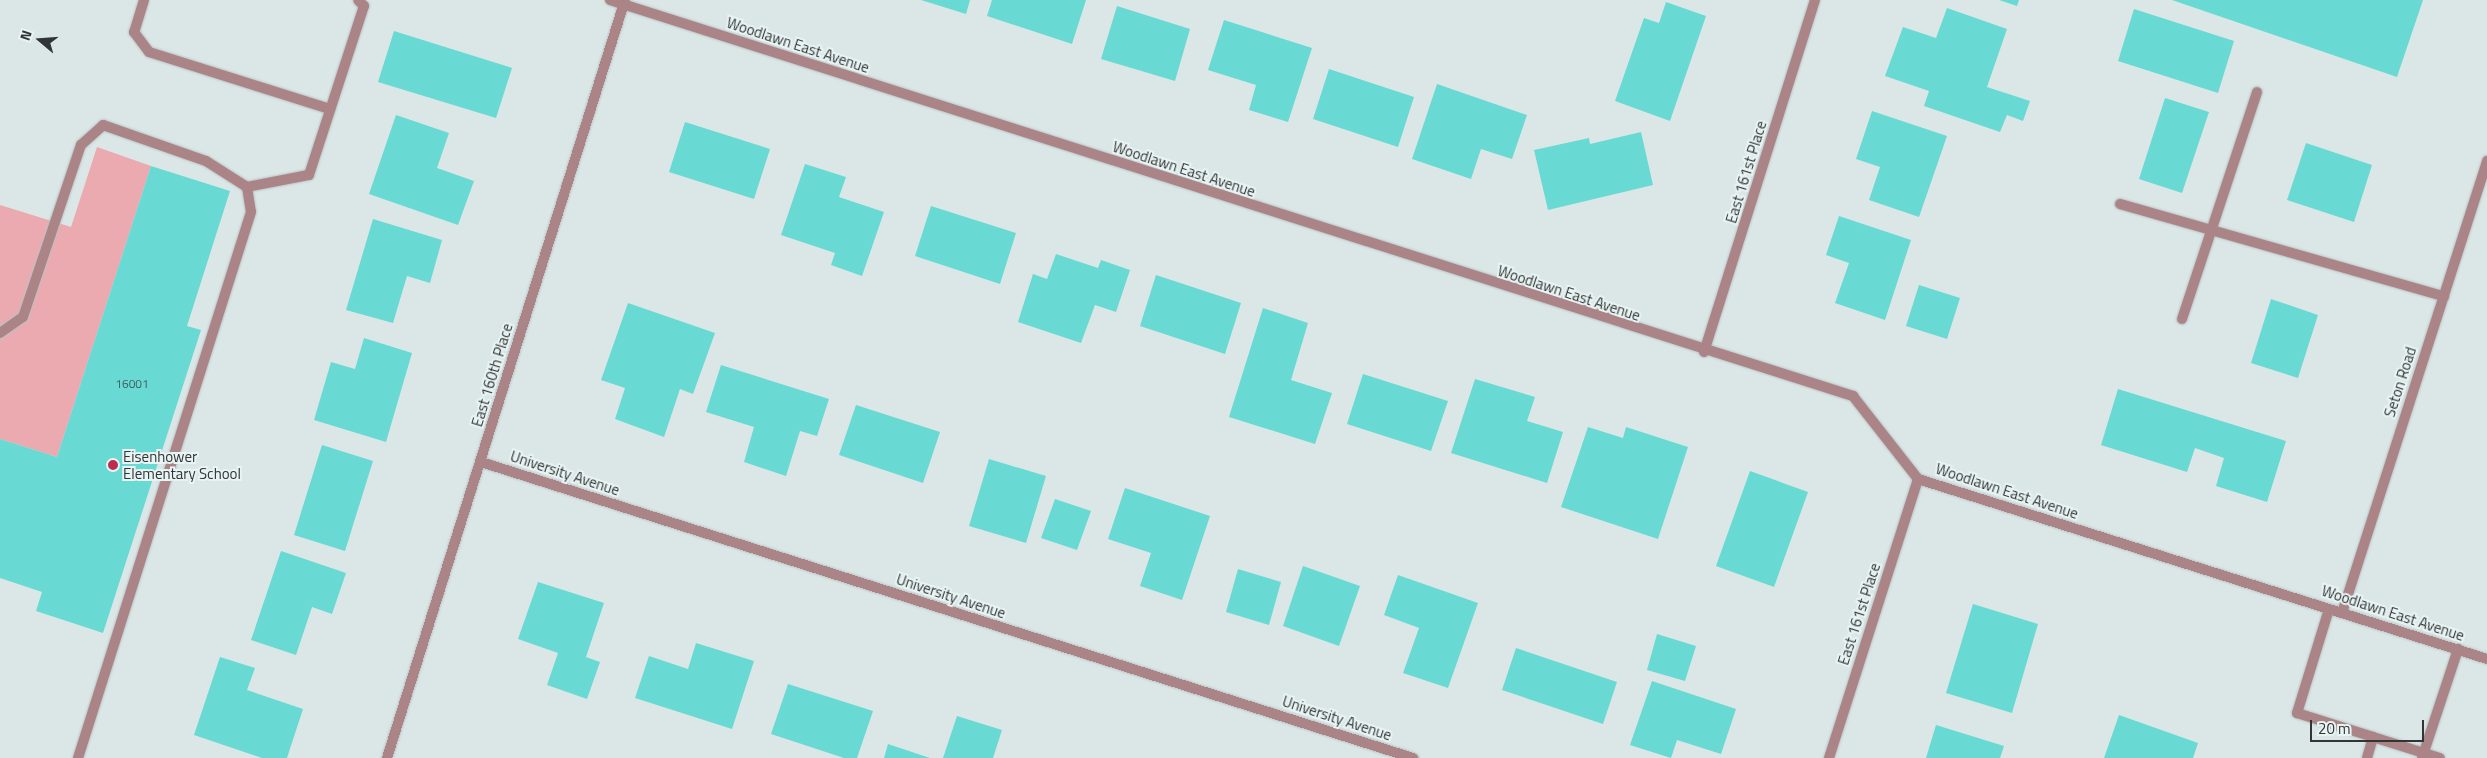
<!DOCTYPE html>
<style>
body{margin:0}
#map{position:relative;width:2487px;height:758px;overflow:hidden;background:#dbe7e6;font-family:"Titillium Web",sans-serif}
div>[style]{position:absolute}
.green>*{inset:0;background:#ebaab0}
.building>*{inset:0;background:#69d9d4}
.roads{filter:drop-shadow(0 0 1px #b9c3c3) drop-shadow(0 0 1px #b9c3c3)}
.lane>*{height:10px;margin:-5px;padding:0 5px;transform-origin:5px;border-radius:5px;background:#aa8487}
.street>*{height:10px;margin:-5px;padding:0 5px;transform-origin:5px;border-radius:5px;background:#aa8487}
.dots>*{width:14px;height:14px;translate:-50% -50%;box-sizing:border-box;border:2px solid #e8f4f3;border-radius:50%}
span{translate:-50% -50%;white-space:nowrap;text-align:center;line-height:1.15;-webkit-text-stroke:4px #e8f4f3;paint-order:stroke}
.number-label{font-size:12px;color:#3f5e5d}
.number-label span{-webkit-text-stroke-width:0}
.street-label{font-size:15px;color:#313535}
.poi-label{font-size:15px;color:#313535}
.left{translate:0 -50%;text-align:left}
.north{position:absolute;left:15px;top:15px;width:50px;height:50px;-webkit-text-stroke:4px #e8f4f3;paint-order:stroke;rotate:288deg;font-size:14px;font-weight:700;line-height:20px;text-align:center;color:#313535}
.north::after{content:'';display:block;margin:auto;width:18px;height:22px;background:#313535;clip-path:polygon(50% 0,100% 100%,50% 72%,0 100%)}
.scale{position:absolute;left:2310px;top:720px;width:114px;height:22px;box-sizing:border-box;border:2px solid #313535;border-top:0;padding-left:6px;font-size:15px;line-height:18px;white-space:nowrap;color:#313535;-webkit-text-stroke:4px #e8f4f3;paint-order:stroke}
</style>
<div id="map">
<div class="green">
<i style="clip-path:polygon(97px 147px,151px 166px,57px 457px,0 439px,0 205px,71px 227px)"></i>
</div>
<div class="building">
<i style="clip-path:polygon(921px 0,970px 0,966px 14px)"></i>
<i style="clip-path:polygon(992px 0,1086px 0,1072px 44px,987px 16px)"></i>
<i style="clip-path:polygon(1999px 0,2019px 0,2017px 6px)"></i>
<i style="clip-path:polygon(2172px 0,2423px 0,2397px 77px)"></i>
<i style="clip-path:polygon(1666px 2px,1706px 16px,1670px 121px,1615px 101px,1644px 18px,1659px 23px)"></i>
<i style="clip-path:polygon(1117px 6px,1190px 29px,1175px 81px,1101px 59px)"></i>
<i style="clip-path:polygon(1947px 8px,2007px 29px,1987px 87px,2030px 101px,2023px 121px,2007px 115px,2000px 132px,1924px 106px,1929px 91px,1885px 76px,1903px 27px,1936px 38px)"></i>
<i style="clip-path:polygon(2134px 9px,2234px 41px,2218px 93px,2118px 61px)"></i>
<i style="clip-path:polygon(1224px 20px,1312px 48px,1288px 122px,1249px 110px,1256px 85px,1208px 70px)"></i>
<i style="clip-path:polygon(394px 31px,512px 68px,496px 118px,378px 82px)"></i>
<i style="clip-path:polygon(1329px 69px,1414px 97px,1398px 147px,1313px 119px)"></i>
<i style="clip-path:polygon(1437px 84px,1527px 115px,1512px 159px,1481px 149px,1471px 179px,1412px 159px)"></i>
<i style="clip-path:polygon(2165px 98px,2209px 112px,2182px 193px,2139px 179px)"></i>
<i style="clip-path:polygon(1872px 111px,1947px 136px,1919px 217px,1869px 200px,1880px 167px,1856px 159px)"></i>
<i style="clip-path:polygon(396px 115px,449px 133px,437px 168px,474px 181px,458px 225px,369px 194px)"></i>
<i style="clip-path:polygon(685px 122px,770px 149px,754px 199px,669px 172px)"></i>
<i style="clip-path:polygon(1641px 132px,1653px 185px,1548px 210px,1534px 150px,1589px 138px,1590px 144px)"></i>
<i style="clip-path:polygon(2306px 143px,2372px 165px,2354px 222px,2287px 200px)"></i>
<i style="clip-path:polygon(805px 164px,846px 177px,839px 197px,884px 212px,862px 276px,831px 265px,835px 253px,781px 235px)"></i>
<i style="clip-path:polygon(151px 166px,230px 191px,187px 326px,201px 330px,103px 633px,36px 611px,42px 592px,0 578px,0 439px,57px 457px)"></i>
<i style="clip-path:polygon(931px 206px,1016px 233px,1000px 284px,915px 256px)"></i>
<i style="clip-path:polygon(1839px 216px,1911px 240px,1885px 320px,1835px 303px,1849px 263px,1826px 255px)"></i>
<i style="clip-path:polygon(373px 219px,442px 240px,430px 283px,407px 276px,393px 323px,346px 310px)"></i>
<i style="clip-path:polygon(1056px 254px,1098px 268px,1101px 260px,1130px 270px,1116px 312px,1095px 305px,1081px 343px,1018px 322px,1033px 274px,1047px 279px)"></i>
<i style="clip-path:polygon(1156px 275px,1241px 303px,1225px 354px,1140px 326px)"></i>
<i style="clip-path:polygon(1919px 285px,1960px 298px,1947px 339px,1906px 326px)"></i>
<i style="clip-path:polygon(2271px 299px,2318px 315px,2298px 378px,2251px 363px)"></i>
<i style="clip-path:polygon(628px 303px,715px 333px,693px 394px,680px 389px,664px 437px,615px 419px,625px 388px,601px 380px)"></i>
<i style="clip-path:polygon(1263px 308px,1308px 323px,1291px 380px,1332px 393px,1315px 444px,1229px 417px)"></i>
<i style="clip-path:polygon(364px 338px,412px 353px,386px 442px,314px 420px,331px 362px,355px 369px)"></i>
<i style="clip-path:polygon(721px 365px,829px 399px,817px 436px,800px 431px,786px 476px,744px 462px,754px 427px,706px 412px)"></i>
<i style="clip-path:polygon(1363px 374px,1448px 401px,1431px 451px,1347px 424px)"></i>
<i style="clip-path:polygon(1475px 379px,1535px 397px,1527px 421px,1563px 432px,1547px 483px,1451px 453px)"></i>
<i style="clip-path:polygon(2118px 389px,2286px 441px,2267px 502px,2216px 486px,2224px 458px,2195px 448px,2187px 472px,2101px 445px)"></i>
<i style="clip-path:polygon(856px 405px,940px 432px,923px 483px,839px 455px)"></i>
<i style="clip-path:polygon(1588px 427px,1623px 438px,1626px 427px,1688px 447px,1658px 539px,1561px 507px)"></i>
<i style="clip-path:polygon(322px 445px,373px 461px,345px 551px,294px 535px)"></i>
<i style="clip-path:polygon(989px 459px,1046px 476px,1026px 543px,969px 526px)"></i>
<i style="clip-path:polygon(1750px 471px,1808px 492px,1774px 587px,1716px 566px)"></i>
<i style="clip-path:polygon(1125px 488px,1210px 516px,1182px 600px,1140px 586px,1151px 553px,1108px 539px)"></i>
<i style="clip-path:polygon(1055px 499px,1091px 511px,1077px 550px,1041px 538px)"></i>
<i style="clip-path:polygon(281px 551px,346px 573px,332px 614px,312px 607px,296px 655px,251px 640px)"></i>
<i style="clip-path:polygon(1303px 566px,1360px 586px,1339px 646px,1283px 626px)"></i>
<i style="clip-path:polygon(1238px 569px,1281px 582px,1269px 625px,1226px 612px)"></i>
<i style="clip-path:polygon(1398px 575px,1478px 603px,1448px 688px,1403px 673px,1419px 628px,1384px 615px)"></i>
<i style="clip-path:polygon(538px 582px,604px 603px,586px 657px,600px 662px,587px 699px,547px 685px,558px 653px,518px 639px)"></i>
<i style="clip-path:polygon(1973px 604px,2038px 624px,2012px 713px,1946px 693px)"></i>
<i style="clip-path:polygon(1657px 634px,1696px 646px,1685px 681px,1647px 670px)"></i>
<i style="clip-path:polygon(696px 643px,754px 661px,732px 729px,635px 698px,649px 656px,688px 669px)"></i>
<i style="clip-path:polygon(1516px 648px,1617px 682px,1603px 724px,1502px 690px)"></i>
<i style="clip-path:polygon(220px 657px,255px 668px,247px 690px,303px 709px,287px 758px,262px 758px,194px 735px)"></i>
<i style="clip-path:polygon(1652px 681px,1736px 709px,1721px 754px,1677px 740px,1671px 758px,1630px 745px)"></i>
<i style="clip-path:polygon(788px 684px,873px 711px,857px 758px,844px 758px,771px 734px)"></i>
<i style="clip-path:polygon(2119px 715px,2198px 743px,2193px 758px,2104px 758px)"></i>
<i style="clip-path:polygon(957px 716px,1002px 730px,993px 758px,943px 758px)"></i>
<i style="clip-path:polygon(1936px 725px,2004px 746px,2000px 758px,1926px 758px)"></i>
<i style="clip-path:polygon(888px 744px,930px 758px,884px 758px)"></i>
</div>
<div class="roads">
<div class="lane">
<i style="left:144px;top:0;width:34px;rotate:107deg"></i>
<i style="left:134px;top:32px;width:25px;rotate:53deg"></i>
<i style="left:149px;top:52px;width:190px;rotate:17.5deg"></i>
<i style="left:247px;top:187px;width:63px;rotate:-11deg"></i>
<i style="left:309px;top:175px;width:178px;rotate:-72deg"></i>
<i style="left:364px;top:6px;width:8px;rotate:-135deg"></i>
<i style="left:2120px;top:204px;width:337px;rotate:15.9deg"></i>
<i style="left:2182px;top:319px;width:239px;rotate:-71.7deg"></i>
<i style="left:0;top:333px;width:28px;rotate:-35deg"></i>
<i style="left:23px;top:317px;width:182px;rotate:-71.4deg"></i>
<i style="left:81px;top:145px;width:30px;rotate:-42deg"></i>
<i style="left:103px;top:125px;width:109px;rotate:19.3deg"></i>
<i style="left:206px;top:161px;width:49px;rotate:32.4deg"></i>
<i style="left:247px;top:187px;width:25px;rotate:81deg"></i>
<i style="left:251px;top:212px;width:573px;rotate:107.58deg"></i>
<i style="left:2329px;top:609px;width:109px;rotate:107.1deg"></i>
<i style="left:2297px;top:713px;width:80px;rotate:17.5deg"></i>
<i style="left:2367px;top:758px;width:22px;rotate:-74deg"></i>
<i style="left:2373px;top:737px;width:70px;rotate:17.4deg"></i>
<i style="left:2422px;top:758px;width:115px;rotate:-71.7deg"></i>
</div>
<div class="street">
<i style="left:610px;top:0;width:1305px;rotate:17.67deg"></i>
<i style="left:1853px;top:396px;width:105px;rotate:51.9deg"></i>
<i style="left:1918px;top:479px;width:597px;rotate:17.55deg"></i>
<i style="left:1704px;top:352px;width:369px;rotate:-72.5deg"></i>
<i style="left:481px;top:462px;width:978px;rotate:17.62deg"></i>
<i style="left:2342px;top:613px;width:475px;rotate:-72.2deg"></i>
<i style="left:387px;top:758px;width:794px;rotate:-72.57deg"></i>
<i style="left:1829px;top:758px;width:293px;rotate:-72.3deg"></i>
</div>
</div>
<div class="dots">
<i style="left:113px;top:465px;background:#bd2d4f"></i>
</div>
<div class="number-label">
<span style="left:132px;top:384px">16001</span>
</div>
<div class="street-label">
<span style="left:798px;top:45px;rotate:18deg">Woodlawn East Avenue</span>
<span style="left:1184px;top:169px;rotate:18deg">Woodlawn East Avenue</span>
<span style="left:1746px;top:172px;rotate:-73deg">East 161st Place</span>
<span style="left:1569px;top:293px;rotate:18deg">Woodlawn East Avenue</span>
<span style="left:492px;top:375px;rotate:-73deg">East 160th Place</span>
<span style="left:2400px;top:382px;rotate:-72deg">Seton Road</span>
<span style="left:565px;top:473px;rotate:18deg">University Avenue</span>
<span style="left:2007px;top:491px;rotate:18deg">Woodlawn East Avenue</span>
<span style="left:951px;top:596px;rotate:18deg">University Avenue</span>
<span style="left:2393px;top:613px;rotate:18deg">Woodlawn East Avenue</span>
<span style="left:1859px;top:614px;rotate:-72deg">East 161st Place</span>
<span style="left:1337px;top:718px;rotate:18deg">University Avenue</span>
</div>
<div class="poi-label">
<span class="left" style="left:123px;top:465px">Eisenhower<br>Elementary School</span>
</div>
<div class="north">N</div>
<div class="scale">20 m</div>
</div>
